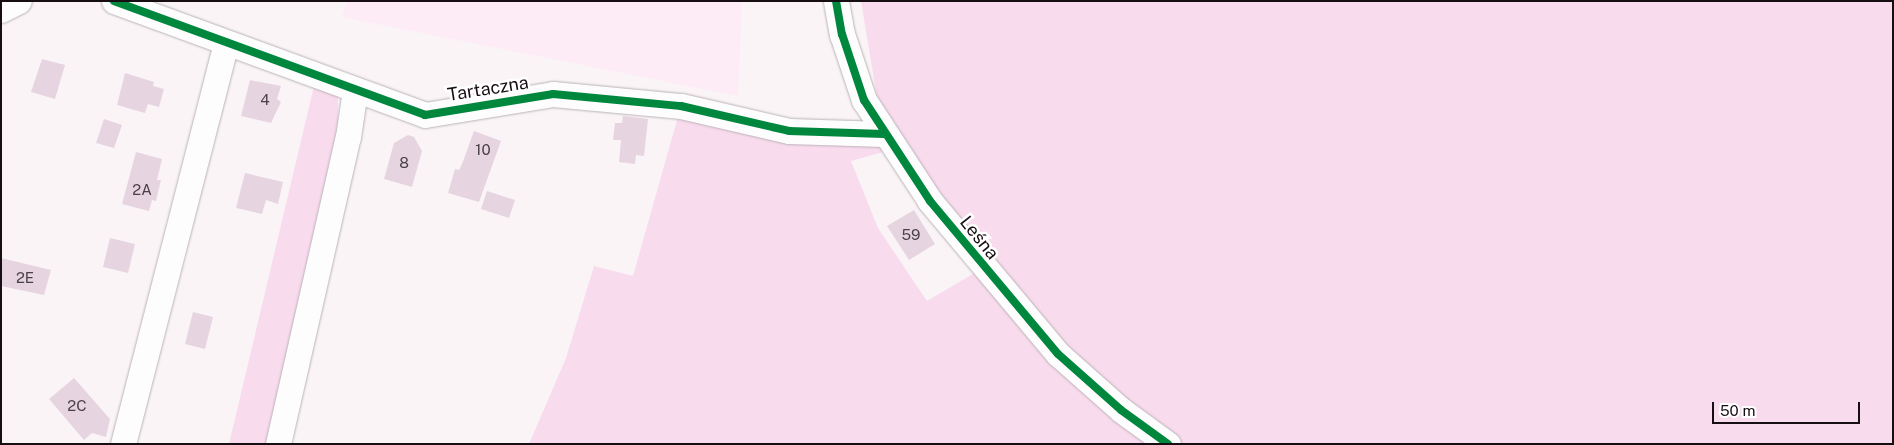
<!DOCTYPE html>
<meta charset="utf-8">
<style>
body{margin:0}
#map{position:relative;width:1894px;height:445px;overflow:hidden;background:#faf4f7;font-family:"Public Sans",sans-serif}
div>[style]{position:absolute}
.built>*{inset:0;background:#fdecf6}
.green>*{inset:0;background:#f9dbee}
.building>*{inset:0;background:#e6d5e0}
.roads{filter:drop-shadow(0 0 1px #bab3b7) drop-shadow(0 0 1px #bab3b7)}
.minor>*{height:25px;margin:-12.5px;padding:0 12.5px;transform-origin:12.5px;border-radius:12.5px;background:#fefdfe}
.cycleway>*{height:8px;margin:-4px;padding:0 4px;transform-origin:4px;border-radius:4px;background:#00873e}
span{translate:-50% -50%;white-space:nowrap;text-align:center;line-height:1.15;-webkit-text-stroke:5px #fff;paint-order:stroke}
.number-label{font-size:15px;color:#4b4047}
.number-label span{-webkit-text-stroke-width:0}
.street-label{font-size:18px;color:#170e14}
.frame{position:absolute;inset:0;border:2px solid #170e14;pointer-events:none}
.scale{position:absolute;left:1712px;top:402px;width:148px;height:22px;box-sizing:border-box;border:2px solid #170e14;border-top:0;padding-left:6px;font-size:15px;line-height:18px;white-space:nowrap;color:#170e14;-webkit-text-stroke:4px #fff;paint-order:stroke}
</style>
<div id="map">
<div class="built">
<i style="clip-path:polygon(347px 1px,742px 1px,738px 96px,342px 17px)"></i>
</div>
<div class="green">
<i style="clip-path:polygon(evenodd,861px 1px,1893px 1px,1893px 444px,529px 444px,566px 358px,594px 266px,633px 276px,681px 106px,883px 134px,861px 1px,894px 149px,983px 268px,927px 301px,878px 228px,851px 161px,894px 149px)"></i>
<i style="clip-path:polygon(314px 86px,338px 94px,338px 123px,270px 444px,229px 444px)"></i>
</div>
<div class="building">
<i style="clip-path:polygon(42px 59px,65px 65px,55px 99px,31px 92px)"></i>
<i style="clip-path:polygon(125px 73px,154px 82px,153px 86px,164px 89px,159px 107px,148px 104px,145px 113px,117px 105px)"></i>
<i style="clip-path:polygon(250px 80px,281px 86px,277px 99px,281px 102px,271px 123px,241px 116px)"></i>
<i style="clip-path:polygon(623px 116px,648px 119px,644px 156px,636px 155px,635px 164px,619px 162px,621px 140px,613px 140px,615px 123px,622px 123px)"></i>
<i style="clip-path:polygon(104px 119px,122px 125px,114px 148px,96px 143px)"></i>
<i style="clip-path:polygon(474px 131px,501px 141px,479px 202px,448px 193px,455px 169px,459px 170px,462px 164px)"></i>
<i style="clip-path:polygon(408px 135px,414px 137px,422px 151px,412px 187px,384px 179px,394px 143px)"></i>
<i style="clip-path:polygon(136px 152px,162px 159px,157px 180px,161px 180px,156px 201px,152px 200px,149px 211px,122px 204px)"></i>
<i style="clip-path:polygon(245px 173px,283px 182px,278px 204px,266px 200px,262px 214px,236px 208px)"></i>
<i style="clip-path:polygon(487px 191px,515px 200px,509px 218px,481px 209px)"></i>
<i style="clip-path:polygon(914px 210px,935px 244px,909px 260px,887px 226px)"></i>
<i style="clip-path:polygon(110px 238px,135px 244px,128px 273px,103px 267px)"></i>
<i style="clip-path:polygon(1px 258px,51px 270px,44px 295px,1px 286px)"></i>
<i style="clip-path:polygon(193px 312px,213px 317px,205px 349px,185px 344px)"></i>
<i style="clip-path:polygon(74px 378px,110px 419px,106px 437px,92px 433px,84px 440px,49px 399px)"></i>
</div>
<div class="roads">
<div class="minor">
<i style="left:114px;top:1px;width:331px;rotate:20.1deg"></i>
<i style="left:425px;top:115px;width:130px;rotate:-9.3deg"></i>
<i style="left:553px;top:94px;width:129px;rotate:5.4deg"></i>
<i style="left:681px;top:106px;width:111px;rotate:13deg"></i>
<i style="left:789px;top:131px;width:95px;rotate:1.8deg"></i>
<i style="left:836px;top:1px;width:34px;rotate:80deg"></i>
<i style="left:842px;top:34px;width:70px;rotate:71.6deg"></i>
<i style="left:864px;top:100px;width:121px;rotate:56.8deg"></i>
<i style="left:930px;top:201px;width:199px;rotate:50.1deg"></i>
<i style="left:1058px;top:354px;width:84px;rotate:41.6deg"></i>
<i style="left:1121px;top:410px;width:58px;rotate:35.9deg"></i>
<i style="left:1px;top:10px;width:20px;rotate:-27deg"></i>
<i style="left:123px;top:444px;width:414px;rotate:-75.6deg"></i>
<i style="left:278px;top:444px;width:315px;rotate:-77.2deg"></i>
<i style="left:348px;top:137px;width:48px;rotate:-81.5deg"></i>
</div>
</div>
<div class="cycleway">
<i style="left:114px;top:1px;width:331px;rotate:20.1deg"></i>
<i style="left:425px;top:115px;width:130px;rotate:-9.3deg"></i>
<i style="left:553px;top:94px;width:129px;rotate:5.4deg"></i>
<i style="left:681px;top:106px;width:111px;rotate:13deg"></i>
<i style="left:789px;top:131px;width:95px;rotate:1.8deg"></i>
<i style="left:836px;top:1px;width:34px;rotate:80deg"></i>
<i style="left:842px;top:34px;width:70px;rotate:71.6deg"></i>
<i style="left:864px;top:100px;width:121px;rotate:56.8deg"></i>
<i style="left:930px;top:201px;width:199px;rotate:50.1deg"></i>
<i style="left:1058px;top:354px;width:84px;rotate:41.6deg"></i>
<i style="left:1121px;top:410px;width:58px;rotate:35.9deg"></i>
</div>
<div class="number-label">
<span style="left:265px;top:100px">4</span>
<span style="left:483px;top:150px">10</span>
<span style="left:404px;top:163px">8</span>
<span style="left:142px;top:190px">2A</span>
<span style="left:911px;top:235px">59</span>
<span style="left:25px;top:278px">2E</span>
<span style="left:77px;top:406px">2C</span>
</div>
<div class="street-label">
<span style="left:488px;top:89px;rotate:-9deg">Tartaczna</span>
<span style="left:979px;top:238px;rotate:51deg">Leśna</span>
</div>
<div class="frame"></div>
<div class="scale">50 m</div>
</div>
